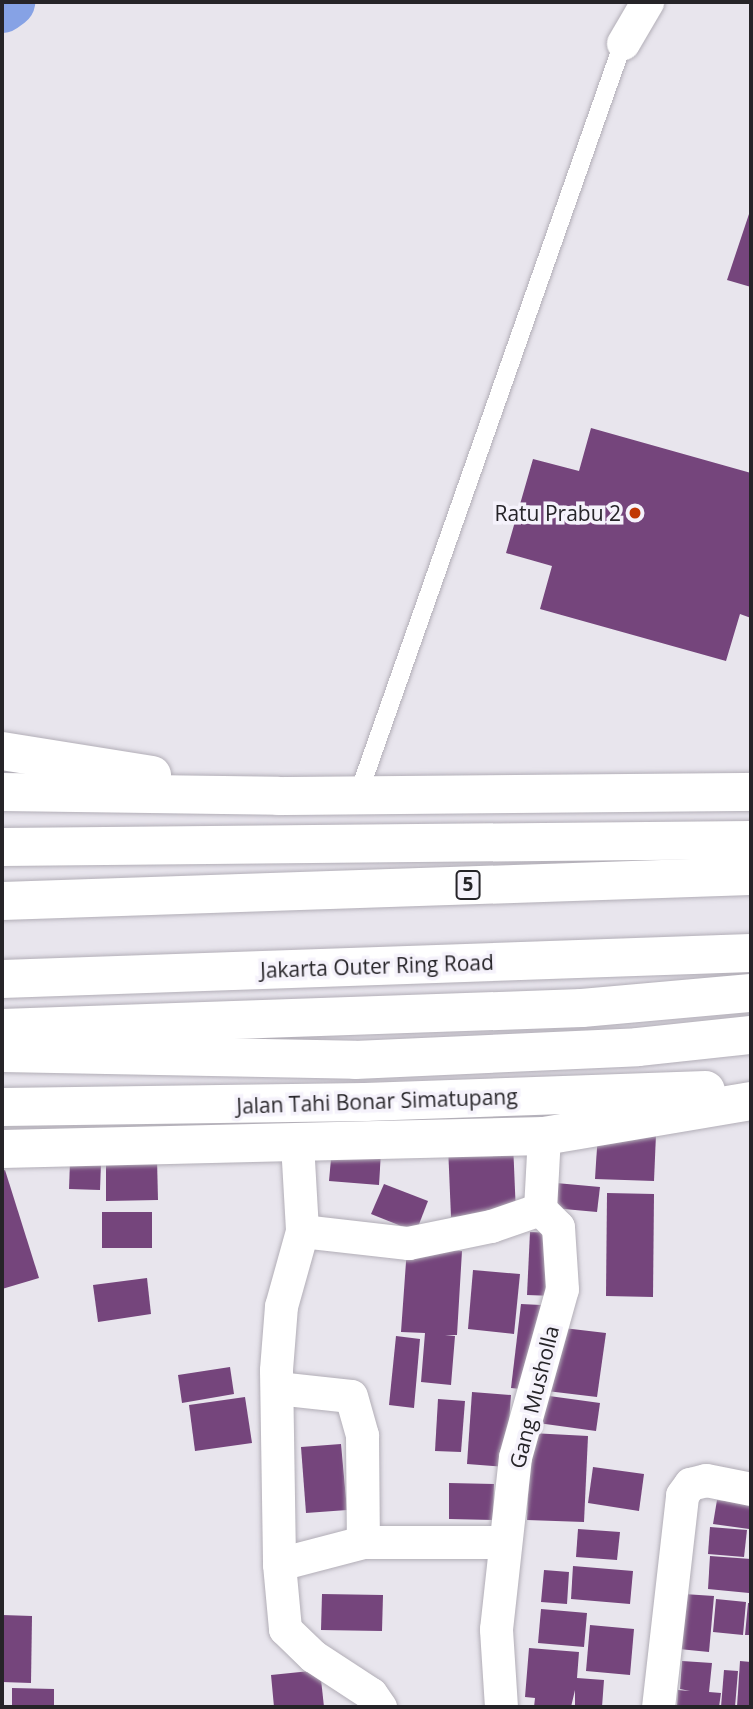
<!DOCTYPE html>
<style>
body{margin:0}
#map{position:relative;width:753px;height:1709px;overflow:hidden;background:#e8e5ed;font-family:"Open Sans",sans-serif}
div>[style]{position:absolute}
.river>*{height:52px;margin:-26px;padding:0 26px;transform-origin:26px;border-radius:26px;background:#86a2e5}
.building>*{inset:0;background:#75457c}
.roads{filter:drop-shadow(0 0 2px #b2aeb7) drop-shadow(0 0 2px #b2aeb7)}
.lane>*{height:18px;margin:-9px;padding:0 9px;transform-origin:9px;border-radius:9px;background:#fff}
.street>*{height:33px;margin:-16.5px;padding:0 16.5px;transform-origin:16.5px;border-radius:16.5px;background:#fff}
.highway>*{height:38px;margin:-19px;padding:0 19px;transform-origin:19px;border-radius:19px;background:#fff}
.dots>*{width:19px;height:19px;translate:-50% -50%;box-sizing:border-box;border:4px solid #f5f2fb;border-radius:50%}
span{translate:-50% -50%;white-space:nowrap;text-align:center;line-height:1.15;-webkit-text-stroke:7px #f5f2fb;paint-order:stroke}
.shield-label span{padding:2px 5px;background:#f5f2fb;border:2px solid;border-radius:5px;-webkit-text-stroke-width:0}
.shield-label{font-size:19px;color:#262428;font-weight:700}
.poi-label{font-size:21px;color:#262428}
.right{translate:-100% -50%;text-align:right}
.street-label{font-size:21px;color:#262428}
.frame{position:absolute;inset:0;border:4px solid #262428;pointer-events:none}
</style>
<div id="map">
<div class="river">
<i style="left:2px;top:7px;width:9px;rotate:-36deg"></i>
</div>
<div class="building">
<i style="clip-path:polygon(751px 208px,751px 287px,727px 280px)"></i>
<i style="clip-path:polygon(591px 428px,751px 473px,751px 618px,740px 614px,726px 661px,540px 609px,552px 566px,506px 553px,533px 459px,579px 471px)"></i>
<i style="clip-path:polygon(598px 1132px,656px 1134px,654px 1181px,595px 1179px)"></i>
<i style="clip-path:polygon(513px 1143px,516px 1214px,451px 1217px,448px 1146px)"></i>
<i style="clip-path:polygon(332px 1148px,381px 1152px,379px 1185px,329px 1181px)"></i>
<i style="clip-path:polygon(106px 1159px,157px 1159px,158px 1200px,106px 1201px)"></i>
<i style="clip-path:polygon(70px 1162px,101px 1163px,100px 1190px,69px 1189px)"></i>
<i style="clip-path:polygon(5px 1170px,39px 1278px,2px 1289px,2px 1171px)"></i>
<i style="clip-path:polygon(556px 1183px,600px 1187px,597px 1212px,553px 1208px)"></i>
<i style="clip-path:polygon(384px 1184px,428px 1201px,416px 1232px,371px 1214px)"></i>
<i style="clip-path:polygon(607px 1193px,654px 1194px,653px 1297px,606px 1296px)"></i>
<i style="clip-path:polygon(102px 1212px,152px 1212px,152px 1248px,102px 1248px)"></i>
<i style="clip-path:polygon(530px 1232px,556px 1233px,554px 1296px,527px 1295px)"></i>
<i style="clip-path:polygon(407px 1248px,462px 1251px,457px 1335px,445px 1335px,455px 1336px,451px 1385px,421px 1382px,425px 1333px,401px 1332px)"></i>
<i style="clip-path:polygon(473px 1270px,520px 1274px,514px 1334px,468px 1329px)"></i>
<i style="clip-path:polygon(147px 1278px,151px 1314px,98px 1322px,93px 1285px)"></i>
<i style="clip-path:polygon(521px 1304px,541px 1305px,530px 1390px,511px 1388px)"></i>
<i style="clip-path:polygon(555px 1327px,606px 1333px,597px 1397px,547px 1391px)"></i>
<i style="clip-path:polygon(396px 1336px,420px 1339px,414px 1408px,389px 1405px)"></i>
<i style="clip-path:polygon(230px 1367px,234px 1394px,182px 1403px,178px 1375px)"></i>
<i style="clip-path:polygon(472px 1392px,511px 1395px,506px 1467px,467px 1464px)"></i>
<i style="clip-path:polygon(542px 1395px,600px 1403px,596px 1431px,538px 1423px)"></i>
<i style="clip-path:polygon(245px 1397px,252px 1443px,195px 1451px,189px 1405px)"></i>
<i style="clip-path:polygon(438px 1399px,465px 1401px,461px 1452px,435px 1451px)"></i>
<i style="clip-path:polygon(531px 1433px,588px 1436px,584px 1522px,527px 1520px)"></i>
<i style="clip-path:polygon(341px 1444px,347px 1510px,306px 1513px,301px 1447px)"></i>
<i style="clip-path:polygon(593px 1467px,644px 1474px,639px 1511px,588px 1503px)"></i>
<i style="clip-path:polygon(449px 1483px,494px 1484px,493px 1520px,449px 1519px)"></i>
<i style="clip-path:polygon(717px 1500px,751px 1504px,749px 1529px,713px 1524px)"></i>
<i style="clip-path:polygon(710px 1527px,747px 1530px,744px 1557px,708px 1554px)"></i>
<i style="clip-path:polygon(578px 1529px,620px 1532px,617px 1560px,576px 1557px)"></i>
<i style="clip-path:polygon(710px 1556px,751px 1559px,749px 1593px,708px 1589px)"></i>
<i style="clip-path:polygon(573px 1566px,633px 1571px,630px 1604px,571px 1599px)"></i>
<i style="clip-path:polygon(544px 1570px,569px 1572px,567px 1604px,541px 1602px)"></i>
<i style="clip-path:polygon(322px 1594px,383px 1595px,382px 1631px,321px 1630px)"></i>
<i style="clip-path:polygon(684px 1594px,714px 1596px,709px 1652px,679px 1649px)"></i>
<i style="clip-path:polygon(716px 1599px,746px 1602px,743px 1635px,713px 1632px)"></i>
<i style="clip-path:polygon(748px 1603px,751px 1603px,751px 1635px,745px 1635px)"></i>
<i style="clip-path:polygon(541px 1609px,587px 1613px,584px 1647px,538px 1643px)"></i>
<i style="clip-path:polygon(2px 1615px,32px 1616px,31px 1683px,2px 1682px)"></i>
<i style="clip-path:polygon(590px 1625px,634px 1629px,630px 1675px,586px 1671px)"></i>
<i style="clip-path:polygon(529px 1648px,579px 1652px,577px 1678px,604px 1680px,602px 1707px,575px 1707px,575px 1690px,571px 1707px,534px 1707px,535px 1698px,525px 1697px)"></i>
<i style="clip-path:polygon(682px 1661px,712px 1663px,709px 1692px,721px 1693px,719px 1707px,677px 1707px,678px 1690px,690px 1691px,680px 1689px)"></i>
<i style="clip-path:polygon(740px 1661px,751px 1662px,751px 1707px,737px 1707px)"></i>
<i style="clip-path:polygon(320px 1670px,324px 1707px,274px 1707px,271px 1675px)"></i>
<i style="clip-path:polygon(724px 1670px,738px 1671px,735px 1707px,721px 1707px)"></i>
<i style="clip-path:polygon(12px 1688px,54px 1689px,54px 1707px,12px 1707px)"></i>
</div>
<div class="roads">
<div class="lane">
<i style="left:358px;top:795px;width:797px;rotate:-70.59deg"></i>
</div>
<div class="street">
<i style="left:623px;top:43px;width:48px;rotate:-59.7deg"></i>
<i style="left:297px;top:1143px;width:88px;rotate:86.7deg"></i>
<i style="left:302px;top:1231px;width:78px;rotate:105.6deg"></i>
<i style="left:281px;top:1306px;width:64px;rotate:94.5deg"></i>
<i style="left:276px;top:1370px;width:194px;rotate:89.1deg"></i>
<i style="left:279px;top:1564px;width:65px;rotate:84.7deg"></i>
<i style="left:285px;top:1629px;width:39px;rotate:44deg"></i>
<i style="left:313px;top:1656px;width:69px;rotate:33.2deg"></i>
<i style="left:371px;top:1694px;width:16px;rotate:55deg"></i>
<i style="left:302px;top:1231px;width:107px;rotate:6.5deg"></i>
<i style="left:408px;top:1243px;width:85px;rotate:-11.6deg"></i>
<i style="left:491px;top:1226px;width:52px;rotate:-19.1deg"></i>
<i style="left:277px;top:1388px;width:74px;rotate:6.2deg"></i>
<i style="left:351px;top:1396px;width:41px;rotate:74.2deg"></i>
<i style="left:362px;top:1435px;width:107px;rotate:89.5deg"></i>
<i style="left:279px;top:1564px;width:87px;rotate:-14.7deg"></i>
<i style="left:363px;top:1542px;width:142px"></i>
<i style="left:501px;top:1707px;width:78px;rotate:-93.7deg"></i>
<i style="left:496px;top:1629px;width:173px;rotate:-83.7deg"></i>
<i style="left:515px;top:1457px;width:174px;rotate:-74.4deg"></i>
<i style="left:562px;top:1289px;width:62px;rotate:-93.7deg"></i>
<i style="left:558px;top:1227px;width:25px;rotate:-135deg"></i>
<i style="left:540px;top:1209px;width:73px;rotate:-86.9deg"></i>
<i style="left:658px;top:1707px;width:213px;rotate:-83.5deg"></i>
<i style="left:682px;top:1495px;width:14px;rotate:-54deg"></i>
<i style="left:690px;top:1484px;width:16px;rotate:-14deg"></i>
<i style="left:706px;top:1480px;width:46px;rotate:11.3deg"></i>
</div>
<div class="highway">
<i style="left:2px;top:751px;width:152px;rotate:9.1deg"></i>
<i style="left:2px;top:792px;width:276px;rotate:0.8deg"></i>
<i style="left:278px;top:796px;width:473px;rotate:-0.5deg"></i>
<i style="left:2px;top:847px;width:749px;rotate:-0.54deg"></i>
<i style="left:2px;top:901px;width:749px;rotate:-1.91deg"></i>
<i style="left:2px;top:979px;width:749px;rotate:-1.99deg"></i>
<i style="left:2px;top:1028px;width:580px;rotate:-1.97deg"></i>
<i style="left:582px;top:1008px;width:170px;rotate:-5.1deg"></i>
<i style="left:2px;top:1053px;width:353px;rotate:1.1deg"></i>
<i style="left:355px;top:1060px;width:283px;rotate:-2.6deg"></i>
<i style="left:638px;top:1047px;width:114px;rotate:-6.1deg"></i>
<i style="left:2px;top:1107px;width:363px;rotate:-0.8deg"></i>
<i style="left:365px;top:1102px;width:341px;rotate:-2deg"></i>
<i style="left:2px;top:1149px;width:542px;rotate:-1.37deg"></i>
<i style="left:544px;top:1136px;width:210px;rotate:-9.6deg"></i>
</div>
</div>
<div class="dots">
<i style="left:635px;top:513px;background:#c03704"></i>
</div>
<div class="shield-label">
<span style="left:468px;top:885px">5</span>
</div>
<div class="poi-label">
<span class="right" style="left:621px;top:513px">Ratu Prabu 2</span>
</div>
<div class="street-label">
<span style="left:377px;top:966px;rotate:-2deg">Jakarta Outer Ring Road</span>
<span style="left:377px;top:1101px;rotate:-2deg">Jalan Tahi Bonar Simatupang</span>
<span style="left:534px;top:1397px;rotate:-76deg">Gang Musholla</span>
</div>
<div class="frame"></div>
</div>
